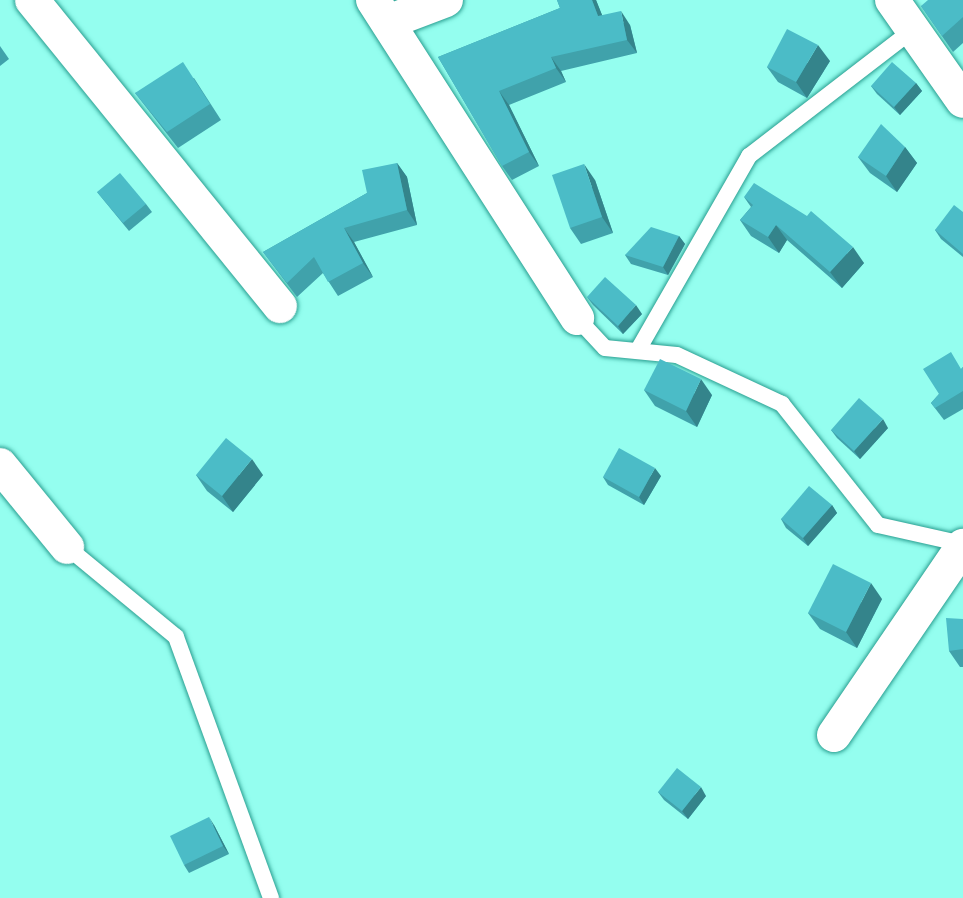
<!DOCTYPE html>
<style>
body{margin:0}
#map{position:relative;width:963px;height:898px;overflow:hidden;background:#94feef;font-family:"Golos Text",sans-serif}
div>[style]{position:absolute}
.roads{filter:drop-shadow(0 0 2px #299e90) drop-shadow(0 0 2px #299e90)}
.service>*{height:16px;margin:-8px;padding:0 8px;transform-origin:8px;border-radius:8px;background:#fff}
.minor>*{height:34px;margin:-17px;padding:0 17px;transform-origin:17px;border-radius:17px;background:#fff}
.wall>*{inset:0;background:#40a2ab}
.shaded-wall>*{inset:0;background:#34848b}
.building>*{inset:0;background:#4bbcc7}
span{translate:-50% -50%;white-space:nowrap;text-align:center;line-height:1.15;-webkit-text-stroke:8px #fff;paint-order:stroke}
</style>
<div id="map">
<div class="roads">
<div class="service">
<i style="left:577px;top:318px;width:41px;rotate:47deg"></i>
<i style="left:605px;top:348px;width:72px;rotate:5.6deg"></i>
<i style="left:677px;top:355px;width:116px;rotate:25deg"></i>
<i style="left:782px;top:404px;width:154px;rotate:51.6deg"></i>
<i style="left:878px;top:525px;width:87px;rotate:12.6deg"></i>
<i style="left:638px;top:350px;width:224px;rotate:-60.2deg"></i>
<i style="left:749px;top:156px;width:208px;rotate:-37.6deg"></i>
<i style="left:67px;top:547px;width:141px;rotate:39.5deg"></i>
<i style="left:176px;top:637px;width:278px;rotate:70deg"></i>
</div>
<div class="minor">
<i style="left:32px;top:0;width:394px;rotate:51deg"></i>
<i style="left:373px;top:0;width:378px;rotate:57.3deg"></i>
<i style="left:892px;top:0;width:123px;rotate:54.9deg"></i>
<i style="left:388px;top:22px;width:62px;rotate:-20.8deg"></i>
<i style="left:0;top:465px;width:106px;rotate:50.7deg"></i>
<i style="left:834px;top:735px;width:229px;rotate:-55.7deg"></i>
</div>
</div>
<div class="wall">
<i style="clip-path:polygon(557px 0,596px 0,602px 15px,630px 25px,637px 53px,561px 71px,566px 82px,509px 105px,539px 166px,512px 180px,502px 166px,438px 57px,560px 8px)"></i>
<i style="clip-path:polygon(963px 0,963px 43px,953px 52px,921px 6px)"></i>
<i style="clip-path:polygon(0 46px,9px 59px,0 66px)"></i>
<i style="clip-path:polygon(830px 61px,807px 98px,778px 82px,767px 67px)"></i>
<i style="clip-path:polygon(194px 78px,221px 120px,178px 148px,135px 93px)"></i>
<i style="clip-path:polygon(916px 83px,922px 91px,900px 115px,877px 94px,871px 86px)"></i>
<i style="clip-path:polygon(905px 147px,917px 163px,897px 192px,870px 173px,858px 157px)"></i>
<i style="clip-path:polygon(397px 163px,407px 177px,417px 225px,354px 242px,373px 277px,338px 296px,323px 273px,297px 297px,263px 252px,367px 193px)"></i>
<i style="clip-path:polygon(595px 180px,613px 233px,581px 244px,570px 228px)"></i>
<i style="clip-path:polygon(97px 192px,146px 204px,152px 212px,129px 231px)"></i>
<i style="clip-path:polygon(744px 197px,864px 263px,842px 288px,787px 240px,779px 253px,751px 236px,740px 220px,751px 207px)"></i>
<i style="clip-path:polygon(963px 212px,963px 257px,941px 239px,935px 230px)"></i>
<i style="clip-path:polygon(679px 236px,685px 244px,668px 275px,631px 264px,625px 255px)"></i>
<i style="clip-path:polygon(587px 297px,642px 314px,623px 334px,593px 305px)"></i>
<i style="clip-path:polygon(963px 367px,963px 409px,944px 420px,931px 403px)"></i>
<i style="clip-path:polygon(644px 390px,712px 395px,697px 427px,655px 406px)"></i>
<i style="clip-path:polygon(888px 428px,860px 459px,837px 438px,831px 430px)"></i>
<i style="clip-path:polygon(196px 475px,263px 475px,233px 512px,207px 491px)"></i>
<i style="clip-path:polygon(661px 476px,644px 505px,608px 485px,603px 477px)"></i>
<i style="clip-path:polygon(832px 505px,837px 513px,808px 546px,786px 528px,781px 519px)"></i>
<i style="clip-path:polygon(882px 599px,857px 648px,820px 629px,808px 613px)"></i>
<i style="clip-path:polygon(963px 619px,963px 667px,960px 667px,949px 651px)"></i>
<i style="clip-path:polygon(658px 792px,706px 796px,688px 819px,664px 800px)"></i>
<i style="clip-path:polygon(214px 825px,229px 854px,189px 873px,184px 865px)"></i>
</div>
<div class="shaded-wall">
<i style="clip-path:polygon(592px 0,596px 0,608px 30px,598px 16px)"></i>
<i style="clip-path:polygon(621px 11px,630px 25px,637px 53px,627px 40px)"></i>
<i style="clip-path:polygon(818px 45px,830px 61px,807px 98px,796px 82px)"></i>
<i style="clip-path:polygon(551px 57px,561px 71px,566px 82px,556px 68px)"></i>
<i style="clip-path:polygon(916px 83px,922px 91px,900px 115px,894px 107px)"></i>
<i style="clip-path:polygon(499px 91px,509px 105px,539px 166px,529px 152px)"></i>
<i style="clip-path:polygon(905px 147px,917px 163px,897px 192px,886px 176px)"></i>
<i style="clip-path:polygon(397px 163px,407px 177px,417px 225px,407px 210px)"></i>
<i style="clip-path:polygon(584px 164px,595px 180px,613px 233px,602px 217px)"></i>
<i style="clip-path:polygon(776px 225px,787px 240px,779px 253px,768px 237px)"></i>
<i style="clip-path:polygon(344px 228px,354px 242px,373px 277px,363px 263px)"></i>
<i style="clip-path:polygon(679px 236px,685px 244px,668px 275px,663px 267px)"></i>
<i style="clip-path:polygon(853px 247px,864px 263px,842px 288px,830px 272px)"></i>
<i style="clip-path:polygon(636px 305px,642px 314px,623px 334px,618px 326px)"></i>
<i style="clip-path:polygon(701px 379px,712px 395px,697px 427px,686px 411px)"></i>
<i style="clip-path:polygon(883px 419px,888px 428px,860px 459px,854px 451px)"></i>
<i style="clip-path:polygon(252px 459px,263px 475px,233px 512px,222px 496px)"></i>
<i style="clip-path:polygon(655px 468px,661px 476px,644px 505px,639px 497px)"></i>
<i style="clip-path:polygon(832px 505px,837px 513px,808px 546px,803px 538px)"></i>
<i style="clip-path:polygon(871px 583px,882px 599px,857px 648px,846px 632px)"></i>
<i style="clip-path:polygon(701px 787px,706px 796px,688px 819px,682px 811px)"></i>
<i style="clip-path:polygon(209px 817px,214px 825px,229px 854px,223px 846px)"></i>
</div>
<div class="building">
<i style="clip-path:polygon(557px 0,592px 0,598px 16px,621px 11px,627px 40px,551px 57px,556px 68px,499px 91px,529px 152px,502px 166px,438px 57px,560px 8px)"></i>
<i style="clip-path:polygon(928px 0,963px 0,963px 17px,942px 36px,921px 6px)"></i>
<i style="clip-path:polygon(787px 29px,818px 45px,796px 82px,767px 67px)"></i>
<i style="clip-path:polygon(183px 62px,210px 104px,167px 132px,135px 93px)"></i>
<i style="clip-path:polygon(892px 62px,916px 83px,894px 107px,871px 86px)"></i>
<i style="clip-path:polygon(881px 124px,905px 147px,886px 176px,858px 157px)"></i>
<i style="clip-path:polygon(397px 163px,407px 210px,344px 228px,363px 263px,328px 282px,314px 257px,287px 283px,263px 252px,367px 193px,362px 170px)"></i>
<i style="clip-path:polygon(584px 164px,602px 217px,570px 228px,552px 175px)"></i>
<i style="clip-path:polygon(120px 173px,146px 204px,123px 223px,97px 192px)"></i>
<i style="clip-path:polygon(754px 183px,807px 216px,811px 211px,853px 247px,830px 272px,776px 225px,768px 237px,740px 220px,753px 205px,744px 197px)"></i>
<i style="clip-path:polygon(954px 205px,963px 212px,963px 254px,935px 230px)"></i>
<i style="clip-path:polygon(651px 227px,679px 236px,663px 267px,625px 255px)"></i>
<i style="clip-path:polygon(605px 277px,636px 305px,618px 326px,587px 297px)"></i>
<i style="clip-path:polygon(951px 352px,961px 369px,963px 367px,963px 391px,935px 408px,931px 403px,939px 394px,923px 369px)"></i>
<i style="clip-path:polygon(660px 359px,701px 379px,686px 411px,644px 390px)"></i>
<i style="clip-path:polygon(859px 398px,883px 419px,854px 451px,831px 430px)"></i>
<i style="clip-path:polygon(226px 438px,252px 459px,222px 496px,196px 475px)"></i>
<i style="clip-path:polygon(619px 448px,655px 468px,639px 497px,603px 477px)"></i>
<i style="clip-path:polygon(809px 486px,832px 505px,803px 538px,781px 519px)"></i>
<i style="clip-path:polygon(833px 564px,871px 583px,846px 632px,808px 613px)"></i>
<i style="clip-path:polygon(946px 618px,963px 619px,963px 649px,949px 651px)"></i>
<i style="clip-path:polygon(677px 768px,701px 787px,682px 811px,658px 792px)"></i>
<i style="clip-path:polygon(209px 817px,223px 846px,184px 865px,170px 836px)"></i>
</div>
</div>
